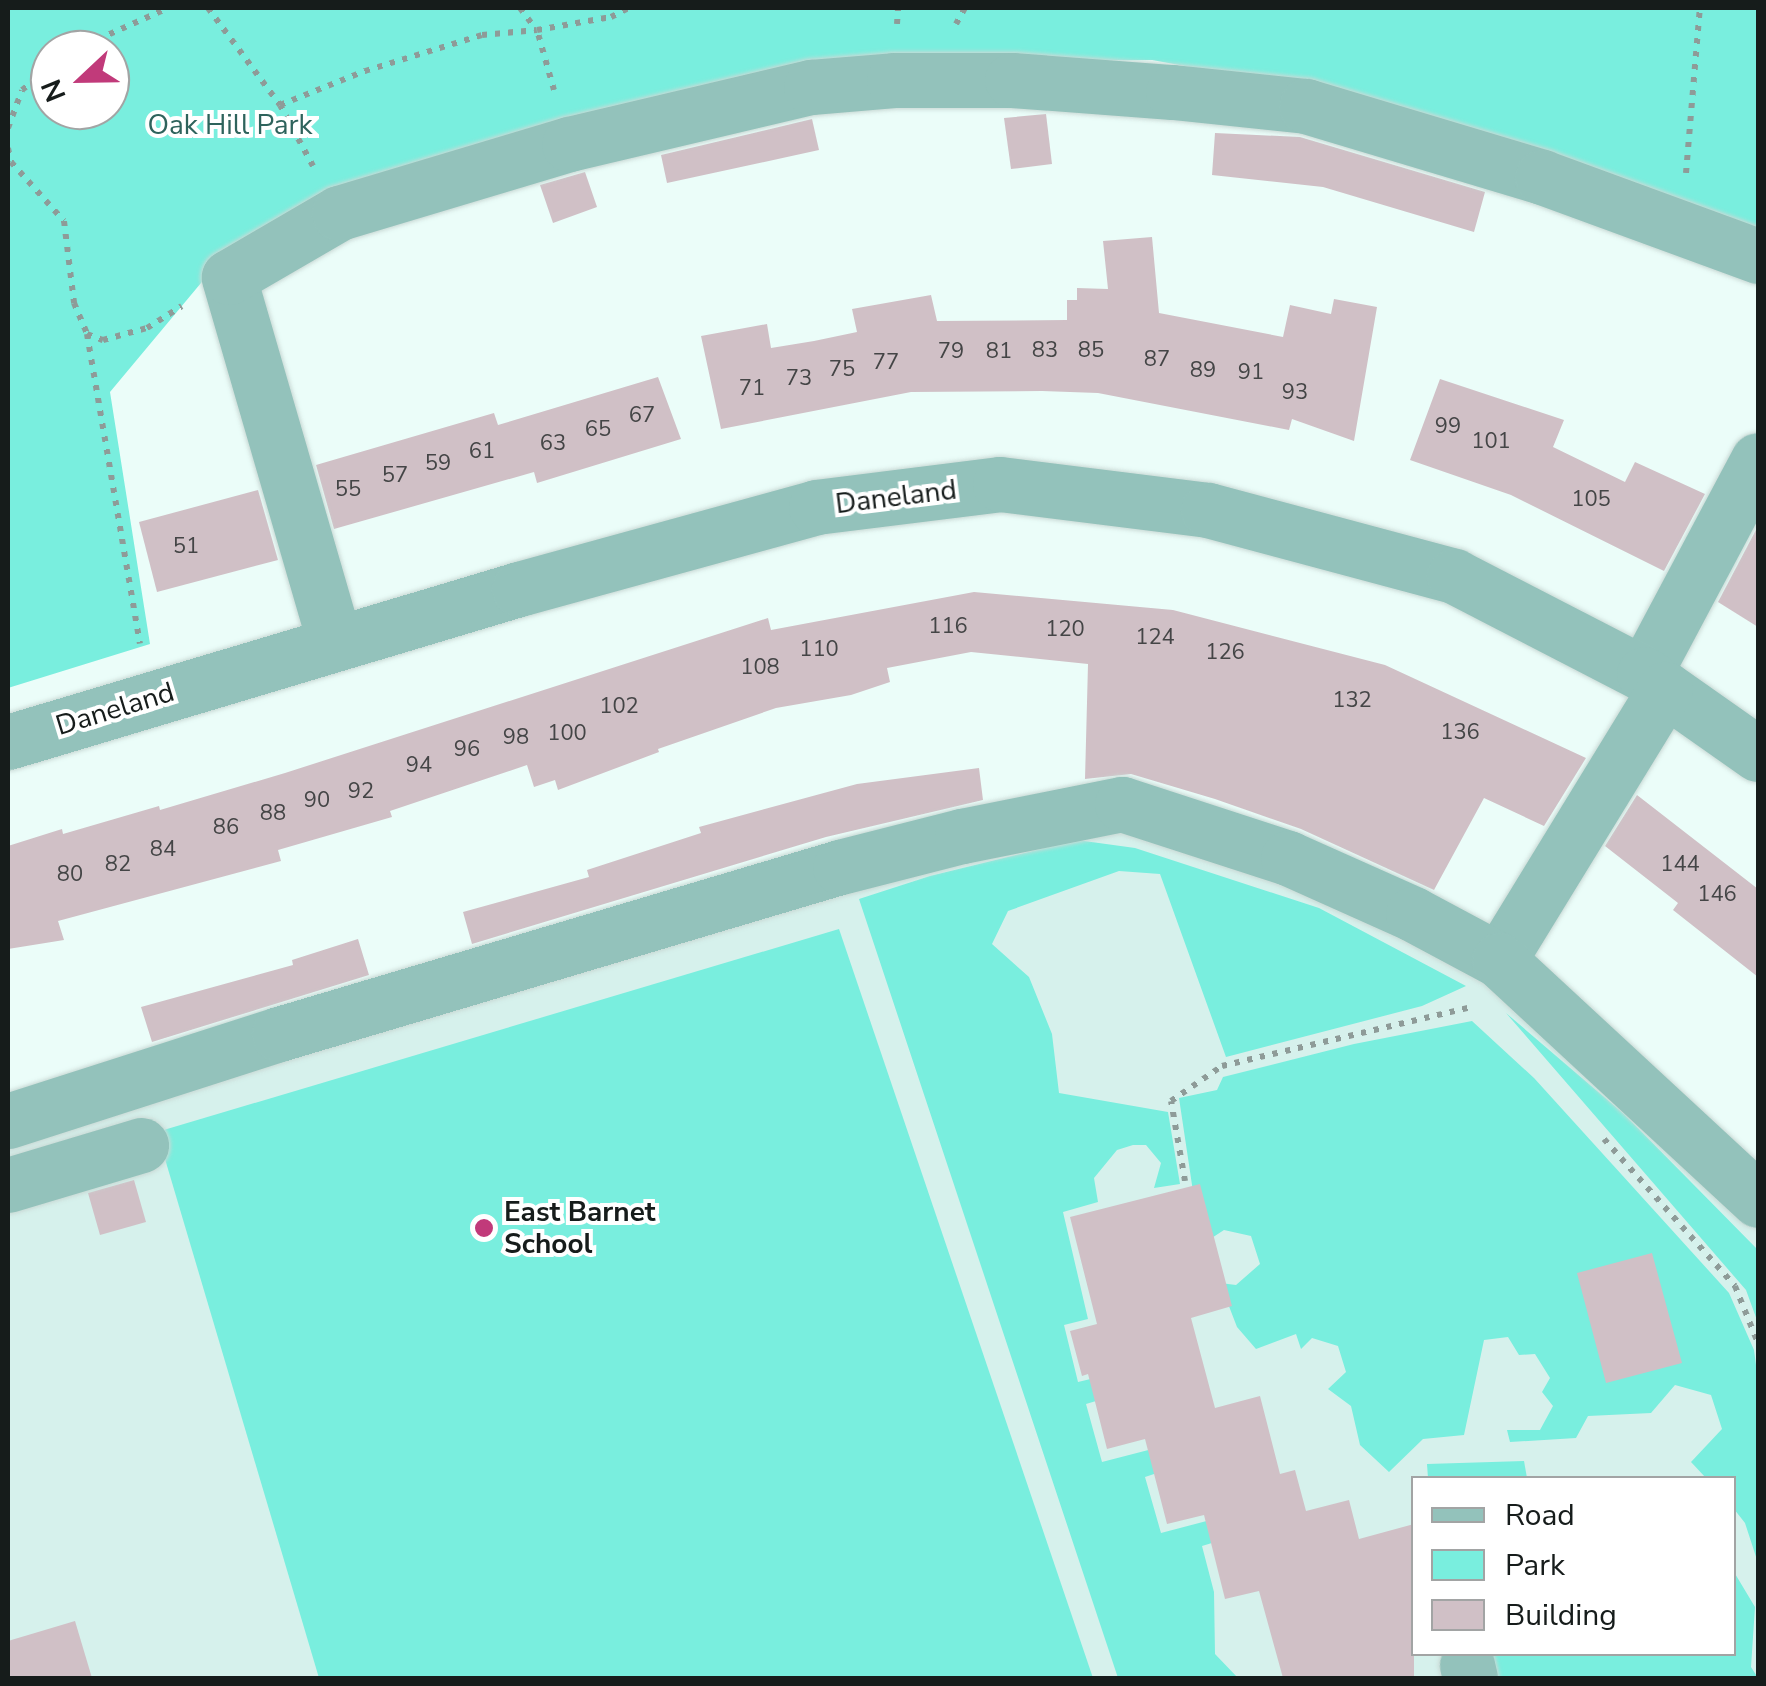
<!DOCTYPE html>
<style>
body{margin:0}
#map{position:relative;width:1766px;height:1686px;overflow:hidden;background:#ebfdf9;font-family:"Nunito Sans",sans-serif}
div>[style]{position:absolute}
.built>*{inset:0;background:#d6f1ec}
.green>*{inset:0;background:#79eede}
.building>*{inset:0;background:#d0c0c6}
.path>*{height:6px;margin-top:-3px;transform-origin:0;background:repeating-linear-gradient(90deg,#8e9b98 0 5px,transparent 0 13px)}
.roads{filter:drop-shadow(0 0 2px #c9d9d5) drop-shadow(0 0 2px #c9d9d5)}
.minor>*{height:55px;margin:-27.5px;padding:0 27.5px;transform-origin:27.5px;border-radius:27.5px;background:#93c2bb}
.dots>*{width:28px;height:28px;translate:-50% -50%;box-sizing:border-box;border:5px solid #fff;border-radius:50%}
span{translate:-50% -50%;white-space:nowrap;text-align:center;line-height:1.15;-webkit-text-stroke:8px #fff;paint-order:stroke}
.number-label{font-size:22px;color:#444546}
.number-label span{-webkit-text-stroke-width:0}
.park-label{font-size:28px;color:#2e635c}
.street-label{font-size:28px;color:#161c1b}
.poi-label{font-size:28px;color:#161c1b;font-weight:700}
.left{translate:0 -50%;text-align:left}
.frame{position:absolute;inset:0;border:10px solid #161c1b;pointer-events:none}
.legend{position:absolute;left:1411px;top:1476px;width:325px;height:180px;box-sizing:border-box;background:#fff;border:2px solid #a2a4a4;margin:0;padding:12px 18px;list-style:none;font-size:30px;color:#161c1b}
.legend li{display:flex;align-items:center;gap:20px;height:50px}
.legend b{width:50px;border:2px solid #a2a4a4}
.north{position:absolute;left:30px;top:30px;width:100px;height:100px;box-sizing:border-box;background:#fff;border:2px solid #a2a4a4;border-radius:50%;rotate:248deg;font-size:28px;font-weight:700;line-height:40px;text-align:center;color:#161c1b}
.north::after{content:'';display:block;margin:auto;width:35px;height:45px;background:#c13a7a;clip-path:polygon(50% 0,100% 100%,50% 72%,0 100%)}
</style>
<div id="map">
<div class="built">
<i style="clip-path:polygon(evenodd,1164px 829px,1277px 868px,1500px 988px,1758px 1216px,1758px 1678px,8px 1678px,8px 1137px,1039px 830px,1164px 829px,1414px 1478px,1734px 1478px,1734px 1654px,1414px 1654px,1414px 1478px)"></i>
</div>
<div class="green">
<i style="clip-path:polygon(evenodd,8px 8px,1758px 8px,1758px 227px,1321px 91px,1152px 60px,934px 62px,206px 277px,110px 392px,150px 644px,8px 688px,8px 8px,50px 50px,110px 50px,110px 110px,50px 110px,50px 50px)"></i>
<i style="clip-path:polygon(1077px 840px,1135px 848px,1319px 908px,1466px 986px,1422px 1006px,1226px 1057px,1160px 874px,1119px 871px,1008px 911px,992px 944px,1029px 977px,1052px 1034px,1059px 1093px,1168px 1112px,1180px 1184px,1154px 1188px,1161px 1163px,1146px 1145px,1133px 1145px,1117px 1150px,1094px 1178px,1098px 1202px,1063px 1212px,1088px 1319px,1064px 1325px,1078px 1382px,1099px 1377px,1106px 1398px,1086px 1404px,1102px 1462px,1160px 1447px,1166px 1470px,1145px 1477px,1161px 1533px,1218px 1518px,1225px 1539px,1202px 1546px,1214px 1592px,1215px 1654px,1238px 1678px,1118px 1678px,859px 899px,930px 876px)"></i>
<i style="clip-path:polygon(839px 929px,1093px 1678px,319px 1678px,157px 1132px)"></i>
<i style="clip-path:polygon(1506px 1013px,1624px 1114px,1758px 1250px,1758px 1323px,1746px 1290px)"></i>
<i style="clip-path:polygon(1472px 1021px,1534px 1078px,1729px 1293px,1754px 1350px,1758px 1380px,1758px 1563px,1745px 1523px,1734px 1509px,1734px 1478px,1706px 1478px,1691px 1462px,1722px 1429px,1711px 1395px,1675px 1385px,1651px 1413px,1588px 1416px,1576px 1438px,1510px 1442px,1507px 1430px,1540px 1430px,1553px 1406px,1542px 1392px,1550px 1378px,1535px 1354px,1519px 1355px,1508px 1337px,1484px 1340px,1464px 1435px,1423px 1439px,1389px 1472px,1360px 1445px,1351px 1406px,1328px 1389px,1346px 1372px,1338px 1346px,1312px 1338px,1301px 1349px,1296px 1334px,1256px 1349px,1237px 1327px,1220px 1283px,1236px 1285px,1260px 1264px,1251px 1236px,1224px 1230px,1201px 1245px,1179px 1098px,1217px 1090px,1223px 1077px,1354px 1044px)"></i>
<i style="clip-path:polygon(1524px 1461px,1527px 1478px,1428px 1478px,1427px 1464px)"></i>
<i style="clip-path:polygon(1734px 1572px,1755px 1607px,1751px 1667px,1758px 1678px,1485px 1678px,1479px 1654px,1734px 1654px)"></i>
</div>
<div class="building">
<i style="clip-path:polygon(1046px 114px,1052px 164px,1011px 169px,1004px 118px)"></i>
<i style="clip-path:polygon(812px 119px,819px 150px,667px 183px,661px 155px)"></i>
<i style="clip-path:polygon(1215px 133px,1300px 137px,1485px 192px,1474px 232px,1323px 187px,1212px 175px)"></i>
<i style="clip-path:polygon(585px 172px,597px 207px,553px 223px,540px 185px)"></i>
<i style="clip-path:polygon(1152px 237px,1159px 313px,1283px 337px,1290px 305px,1331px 314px,1334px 299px,1377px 307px,1354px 441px,1292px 419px,1289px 430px,1098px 393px,1042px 391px,911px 392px,721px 429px,701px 336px,767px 324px,771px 348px,814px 341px,857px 332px,852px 309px,931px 295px,937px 321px,1067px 320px,1067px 300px,1077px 300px,1077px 288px,1108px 289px,1103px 241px)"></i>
<i style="clip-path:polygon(658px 377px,681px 439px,537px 483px,534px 472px,334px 529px,316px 465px,494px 413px,498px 425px)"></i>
<i style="clip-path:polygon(1440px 379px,1564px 420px,1553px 447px,1625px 482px,1635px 462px,1705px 494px,1664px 571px,1511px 495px,1410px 460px)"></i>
<i style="clip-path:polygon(258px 490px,278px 560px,157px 592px,139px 522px)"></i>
<i style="clip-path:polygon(1758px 526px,1758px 627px,1718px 602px)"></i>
<i style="clip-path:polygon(974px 592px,1173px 610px,1385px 665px,1586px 758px,1544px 826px,1484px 798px,1434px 890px,1301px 829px,1215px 799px,1131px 774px,1085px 779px,1088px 664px,971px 652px,887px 668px,890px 682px,851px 695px,776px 708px,658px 749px,659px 752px,558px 790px,555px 780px,534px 787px,527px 765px,390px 811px,392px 817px,278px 850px,281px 861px,58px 921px,64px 940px,8px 949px,8px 846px,62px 829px,63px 834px,159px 806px,160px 810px,285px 773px,768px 618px,771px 630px)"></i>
<i style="clip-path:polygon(979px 768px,983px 800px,826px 837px,472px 944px,463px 912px,589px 877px,587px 870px,701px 833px,699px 827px,857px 784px)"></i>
<i style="clip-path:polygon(1637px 795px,1758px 889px,1758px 977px,1673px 910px,1678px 903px,1605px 846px)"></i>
<i style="clip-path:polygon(358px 939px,369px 975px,152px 1042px,141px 1007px,293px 965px,292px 960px)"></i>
<i style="clip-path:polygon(134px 1180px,146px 1222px,100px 1235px,88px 1193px)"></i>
<i style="clip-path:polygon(1200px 1184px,1232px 1306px,1191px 1318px,1215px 1408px,1260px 1396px,1280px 1474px,1295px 1470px,1306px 1511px,1349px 1500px,1359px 1539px,1414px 1524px,1414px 1678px,1283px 1678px,1259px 1591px,1225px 1599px,1204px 1515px,1167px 1524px,1145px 1439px,1107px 1449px,1088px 1374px,1082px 1376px,1070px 1331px,1097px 1324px,1070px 1217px)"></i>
<i style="clip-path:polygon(1652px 1253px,1682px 1363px,1606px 1383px,1577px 1273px)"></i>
<i style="clip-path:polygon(75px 1621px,92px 1678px,8px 1678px,8px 1641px)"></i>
</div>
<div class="path">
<i style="left:208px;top:8px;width:121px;rotate:53.4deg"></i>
<i style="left:520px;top:8px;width:26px;rotate:53deg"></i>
<i style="left:897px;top:24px;width:16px;rotate:-86deg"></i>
<i style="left:956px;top:24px;width:18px;rotate:-61deg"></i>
<i style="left:74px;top:50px;width:103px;rotate:-24.1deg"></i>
<i style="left:554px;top:90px;width:62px;rotate:-105.8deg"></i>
<i style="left:537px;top:30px;width:75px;rotate:-10deg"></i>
<i style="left:611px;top:17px;width:20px;rotate:-27deg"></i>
<i style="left:8px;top:128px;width:40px;rotate:-69.8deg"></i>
<i style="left:22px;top:90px;width:36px;rotate:-38deg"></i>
<i style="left:8px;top:148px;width:14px;rotate:78deg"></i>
<i style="left:11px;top:162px;width:79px;rotate:48.1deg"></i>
<i style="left:64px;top:221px;width:83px;rotate:83deg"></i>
<i style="left:74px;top:303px;width:34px;rotate:67deg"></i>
<i style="left:87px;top:334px;width:17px;rotate:21deg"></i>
<i style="left:103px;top:340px;width:46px;rotate:-15.3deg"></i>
<i style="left:147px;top:328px;width:41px;rotate:-32.2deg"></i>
<i style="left:313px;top:166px;width:69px;rotate:-118.4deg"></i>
<i style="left:280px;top:105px;width:92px;rotate:-21.8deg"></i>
<i style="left:365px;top:71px;width:122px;rotate:-17.1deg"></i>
<i style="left:482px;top:35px;width:55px;rotate:-5.2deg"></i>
<i style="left:1686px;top:173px;width:166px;rotate:-85.2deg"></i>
<i style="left:87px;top:334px;width:314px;rotate:80.3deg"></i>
<i style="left:1604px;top:1139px;width:197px;rotate:48.3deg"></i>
<i style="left:1735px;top:1286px;width:61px;rotate:68deg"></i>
<i style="left:1185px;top:1181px;width:81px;rotate:-99.9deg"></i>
<i style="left:1171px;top:1101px;width:62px;rotate:-34.5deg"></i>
<i style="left:1222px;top:1066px;width:256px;rotate:-13.3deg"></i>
</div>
<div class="roads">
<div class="minor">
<i style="left:335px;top:643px;width:381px;rotate:-106.2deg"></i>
<i style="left:229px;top:277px;width:127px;rotate:-30.2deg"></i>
<i style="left:339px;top:213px;width:240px;rotate:-16.7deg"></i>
<i style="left:569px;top:144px;width:249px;rotate:-13.3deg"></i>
<i style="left:811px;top:87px;width:83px;rotate:-4.8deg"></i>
<i style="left:894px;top:80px;width:118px"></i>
<i style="left:1012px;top:80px;width:161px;rotate:4.3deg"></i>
<i style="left:1173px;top:92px;width:134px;rotate:6deg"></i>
<i style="left:1306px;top:106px;width:246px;rotate:16.7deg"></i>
<i style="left:1542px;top:177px;width:230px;rotate:20.1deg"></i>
<i style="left:1644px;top:674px;width:242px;rotate:-62deg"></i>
<i style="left:8px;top:742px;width:533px;rotate:-16.67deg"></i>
<i style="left:519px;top:589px;width:308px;rotate:-15.4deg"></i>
<i style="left:816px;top:507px;width:185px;rotate:-7.1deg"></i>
<i style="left:1000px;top:484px;width:210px;rotate:7.1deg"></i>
<i style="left:1208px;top:510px;width:255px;rotate:15deg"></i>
<i style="left:1454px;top:576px;width:214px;rotate:27.3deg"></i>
<i style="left:1644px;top:674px;width:139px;rotate:35.1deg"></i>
<i style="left:1499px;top:960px;width:318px;rotate:-58.5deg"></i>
<i style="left:8px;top:1121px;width:285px;rotate:-17.8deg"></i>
<i style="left:279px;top:1034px;width:585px;rotate:-16.58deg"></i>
<i style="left:840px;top:867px;width:126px;rotate:-14.3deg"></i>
<i style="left:962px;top:836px;width:163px;rotate:-11.3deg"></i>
<i style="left:1122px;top:804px;width:175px;rotate:18deg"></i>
<i style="left:1288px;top:858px;width:137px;rotate:24.1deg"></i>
<i style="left:1413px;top:914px;width:98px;rotate:28.1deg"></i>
<i style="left:1499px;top:960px;width:353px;rotate:42.8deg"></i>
<i style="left:8px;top:1185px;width:139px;rotate:-16.7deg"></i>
<i style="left:1467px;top:1665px;width:13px;rotate:77deg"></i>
</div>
</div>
<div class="dots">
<i style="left:484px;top:1228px;background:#c13a7a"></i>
</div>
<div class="number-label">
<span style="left:1045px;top:351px">83</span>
<span style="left:1091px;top:351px">85</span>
<span style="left:951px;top:352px">79</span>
<span style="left:999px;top:352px">81</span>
<span style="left:1157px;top:360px">87</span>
<span style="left:886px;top:363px">77</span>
<span style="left:842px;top:370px">75</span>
<span style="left:1203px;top:371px">89</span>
<span style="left:1251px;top:373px">91</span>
<span style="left:799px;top:379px">73</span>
<span style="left:752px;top:389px">71</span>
<span style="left:1295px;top:393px">93</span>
<span style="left:642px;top:416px">67</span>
<span style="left:1448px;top:427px">99</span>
<span style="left:598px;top:430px">65</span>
<span style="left:1491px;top:442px">101</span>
<span style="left:553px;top:444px">63</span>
<span style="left:482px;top:452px">61</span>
<span style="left:438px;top:464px">59</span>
<span style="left:395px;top:476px">57</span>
<span style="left:348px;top:490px">55</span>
<span style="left:1591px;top:500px">105</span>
<span style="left:186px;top:547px">51</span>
<span style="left:948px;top:627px">116</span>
<span style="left:1065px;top:630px">120</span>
<span style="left:1155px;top:638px">124</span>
<span style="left:819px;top:650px">110</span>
<span style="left:1225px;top:653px">126</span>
<span style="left:760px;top:668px">108</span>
<span style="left:1352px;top:701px">132</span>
<span style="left:619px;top:707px">102</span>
<span style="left:1460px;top:733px">136</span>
<span style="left:567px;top:734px">100</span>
<span style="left:516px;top:738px">98</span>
<span style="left:467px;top:750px">96</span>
<span style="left:419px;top:766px">94</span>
<span style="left:361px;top:792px">92</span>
<span style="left:317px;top:801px">90</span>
<span style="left:273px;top:814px">88</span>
<span style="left:226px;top:828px">86</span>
<span style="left:163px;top:850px">84</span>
<span style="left:118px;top:865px">82</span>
<span style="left:1680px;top:865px">144</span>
<span style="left:70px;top:875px">80</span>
<span style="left:1717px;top:895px">146</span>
</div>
<div class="park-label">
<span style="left:230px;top:125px">Oak Hill Park</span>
</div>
<div class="street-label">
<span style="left:896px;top:497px;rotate:-7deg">Daneland</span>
<span style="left:115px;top:709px;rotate:-17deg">Daneland</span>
</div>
<div class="poi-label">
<span class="left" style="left:504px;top:1228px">East Barnet<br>School</span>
</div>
<div class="frame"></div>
<ul class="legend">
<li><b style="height:12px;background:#93c2bb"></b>Road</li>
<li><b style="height:28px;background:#79eede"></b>Park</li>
<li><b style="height:28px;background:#d0c0c6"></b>Building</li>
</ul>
<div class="north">N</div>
</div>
